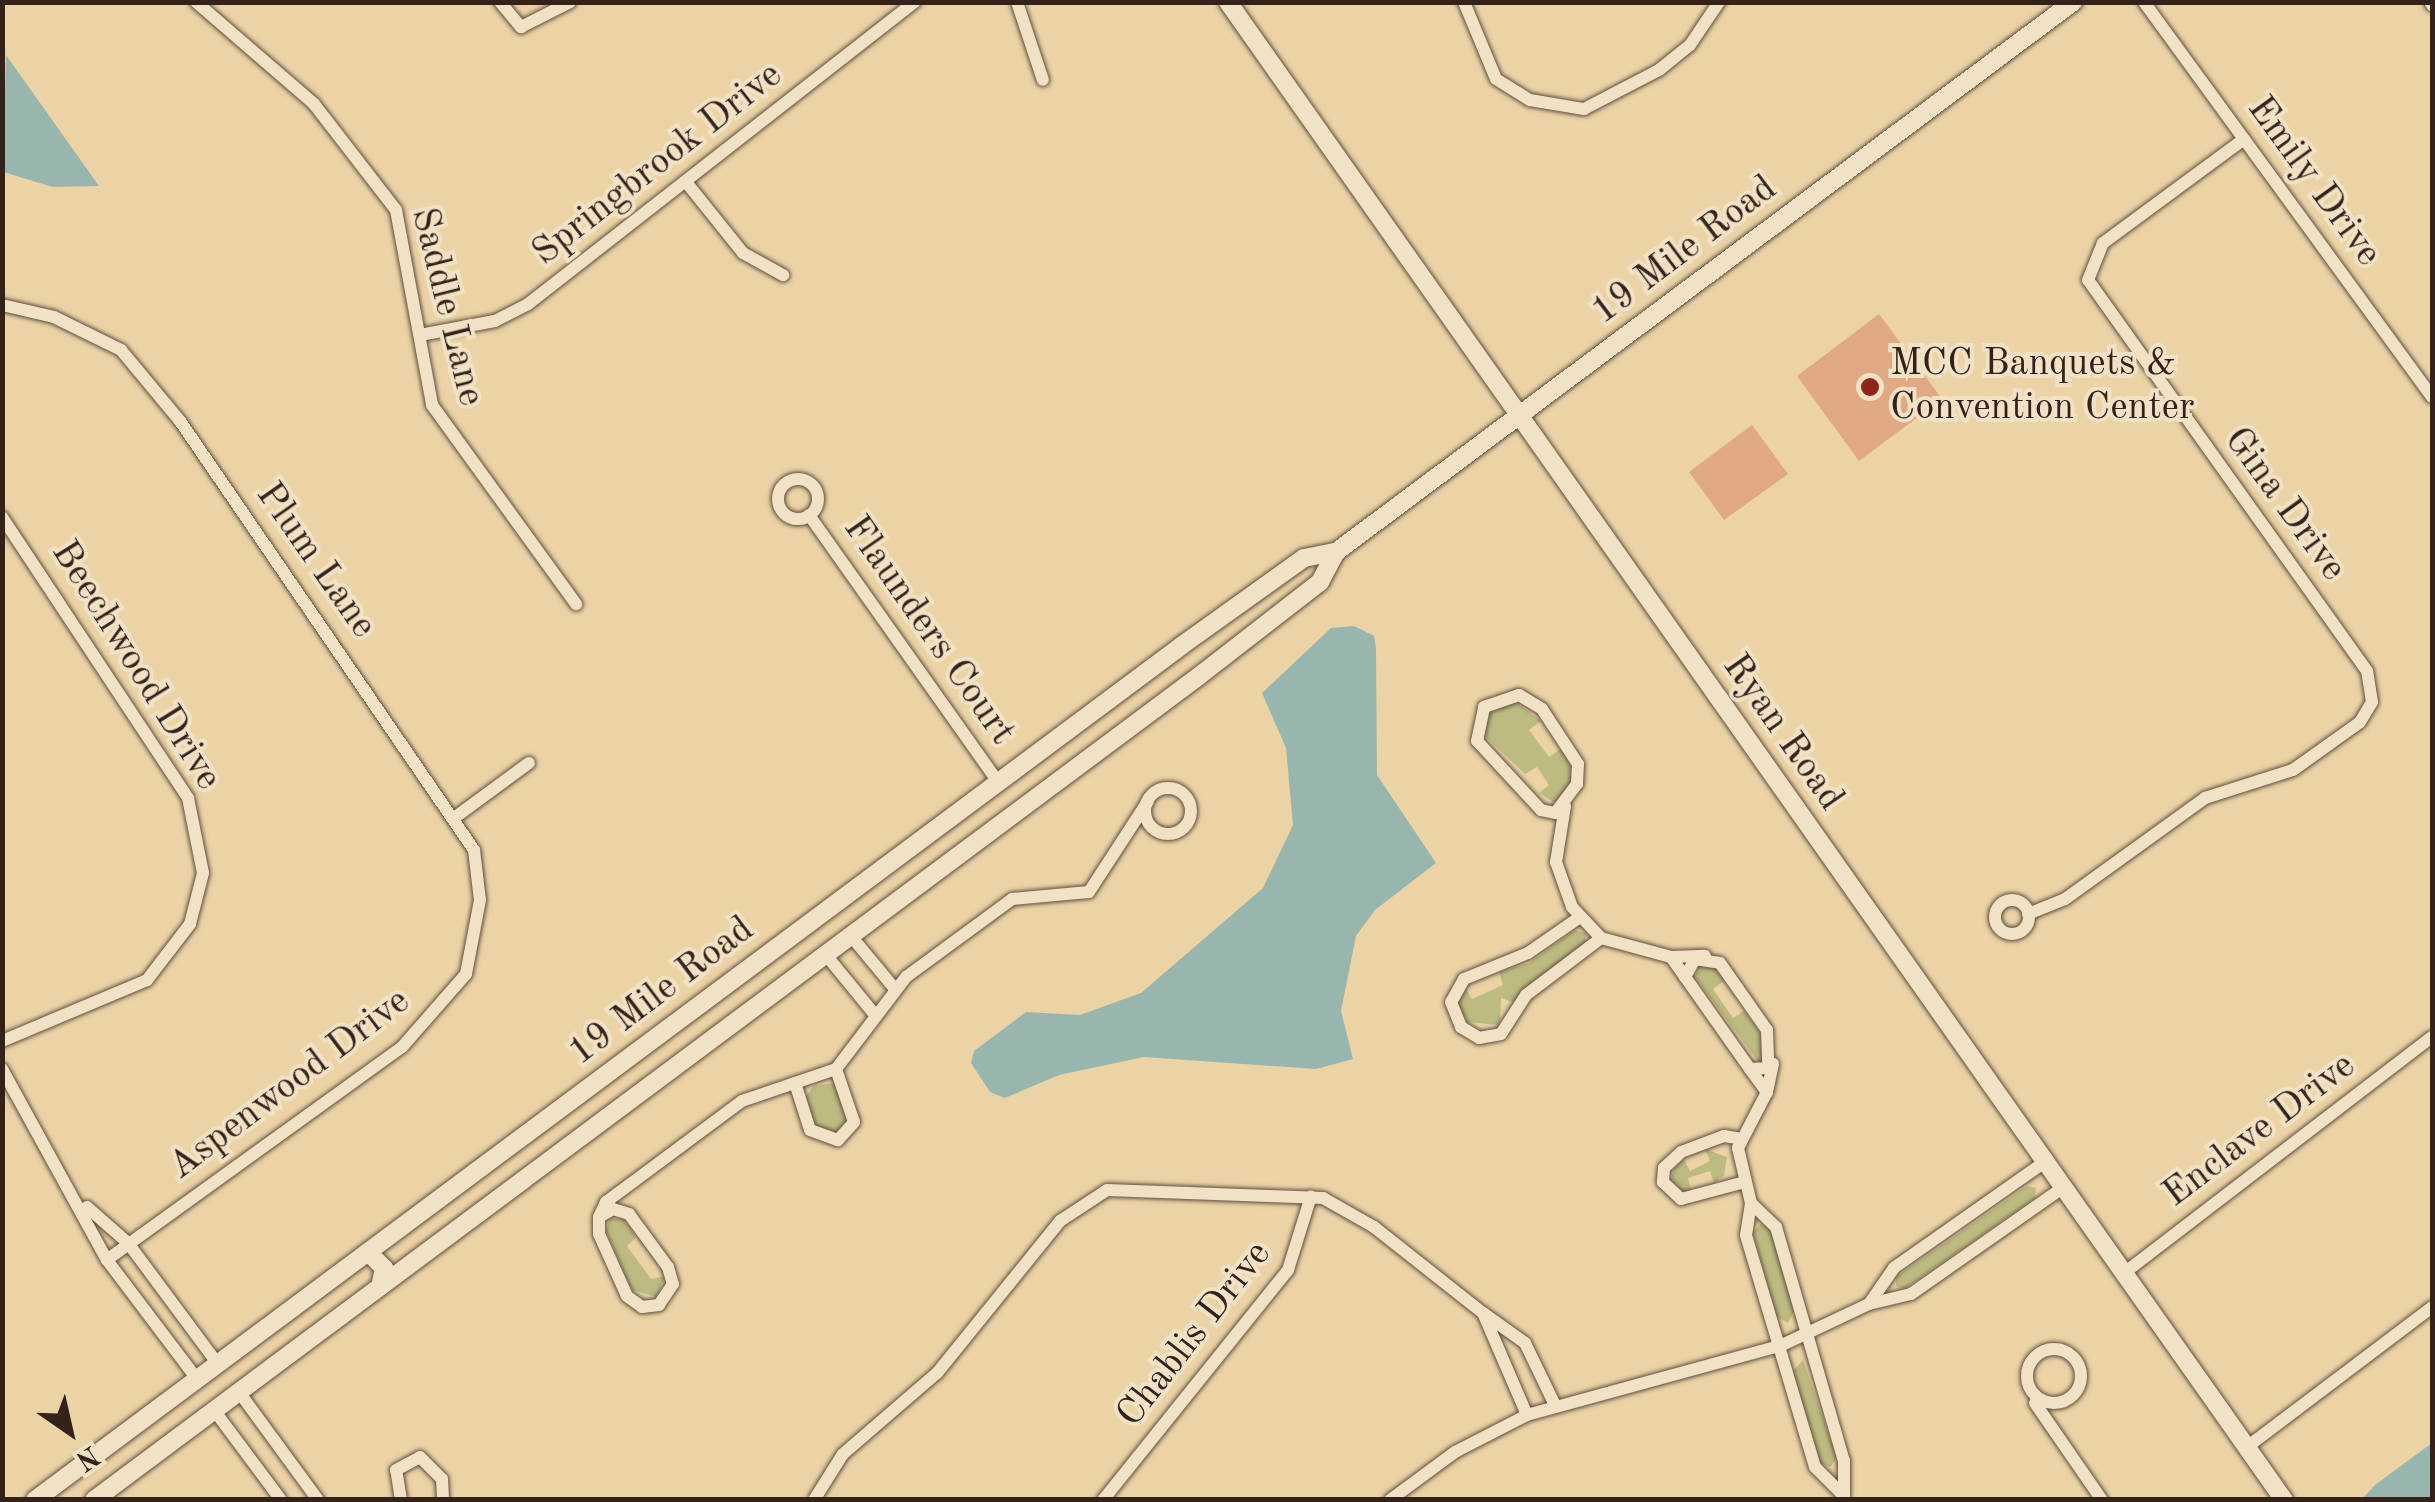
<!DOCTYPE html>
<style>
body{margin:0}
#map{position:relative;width:2435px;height:1502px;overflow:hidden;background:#ebd3a6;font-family:"Old Standard TT",serif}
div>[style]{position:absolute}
.green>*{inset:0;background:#bdbb82}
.water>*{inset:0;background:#99b6ae}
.building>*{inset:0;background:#e1a885}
.roads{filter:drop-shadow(0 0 2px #614e3d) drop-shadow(0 0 2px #614e3d)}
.street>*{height:12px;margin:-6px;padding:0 6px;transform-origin:6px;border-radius:6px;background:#f2e2c5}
.street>.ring{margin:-6px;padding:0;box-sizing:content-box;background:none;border:12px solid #f2e2c5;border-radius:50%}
.secondary>*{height:18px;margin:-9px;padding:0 9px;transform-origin:9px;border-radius:9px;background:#f2e2c5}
.dots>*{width:28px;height:28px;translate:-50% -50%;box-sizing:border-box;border:5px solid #f2e2c5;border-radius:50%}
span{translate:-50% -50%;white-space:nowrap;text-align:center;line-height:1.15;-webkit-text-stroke:8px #f2e2c5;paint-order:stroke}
.street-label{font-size:38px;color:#33211a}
.poi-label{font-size:38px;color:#33211a}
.left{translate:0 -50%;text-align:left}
.frame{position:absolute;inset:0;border:5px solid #33211a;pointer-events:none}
.north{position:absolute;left:20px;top:1382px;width:100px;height:100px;-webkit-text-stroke:8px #f2e2c5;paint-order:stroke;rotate:146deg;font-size:28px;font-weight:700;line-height:40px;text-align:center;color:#33211a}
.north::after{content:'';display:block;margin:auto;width:35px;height:45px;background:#33211a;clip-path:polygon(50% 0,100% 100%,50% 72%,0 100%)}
</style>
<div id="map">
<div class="green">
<i style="clip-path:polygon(1515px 702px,1541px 721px,1529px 730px,1549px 757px,1561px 749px,1570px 765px,1571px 781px,1555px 803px,1539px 793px,1549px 785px,1537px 767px,1525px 774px,1483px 734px,1488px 714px)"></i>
<i style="clip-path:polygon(1575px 930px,1586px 933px,1585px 944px,1513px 1002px,1501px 998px,1500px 1025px,1467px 1022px,1458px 1005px,1465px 987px,1472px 999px,1503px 985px,1499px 972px,1529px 963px)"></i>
<i style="clip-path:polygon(1700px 965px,1713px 965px,1724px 981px,1713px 989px,1733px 1018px,1744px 1011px,1759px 1031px,1766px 1058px,1760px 1064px,1695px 977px)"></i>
<i style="clip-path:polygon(835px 1083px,848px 1118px,835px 1135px,815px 1127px,806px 1097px,813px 1086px)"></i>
<i style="clip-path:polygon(1705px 1149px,1727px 1157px,1724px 1176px,1714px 1183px,1710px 1171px,1688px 1178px,1691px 1190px,1682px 1192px,1671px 1179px,1675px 1167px,1684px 1160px,1690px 1171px,1710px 1161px)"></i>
<i style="clip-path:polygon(2027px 1186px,2036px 1188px,2035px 1198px,1904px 1289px,1896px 1286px,1896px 1277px)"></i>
<i style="clip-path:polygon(610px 1219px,623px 1219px,636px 1237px,627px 1246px,651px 1279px,665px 1276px,657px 1297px,632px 1290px,606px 1231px)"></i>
<i style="clip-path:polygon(1760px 1224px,1770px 1228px,1794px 1311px,1788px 1323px,1777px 1317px,1753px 1233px)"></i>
<i style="clip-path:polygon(1803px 1360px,1837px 1458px,1830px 1467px,1820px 1463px,1793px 1371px)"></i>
</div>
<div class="water">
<i style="clip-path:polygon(6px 55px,99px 186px,53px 187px,3px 172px)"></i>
<i style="clip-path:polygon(1354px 626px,1374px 636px,1376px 648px,1377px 775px,1436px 863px,1375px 910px,1356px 936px,1341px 1011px,1353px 1059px,1316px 1069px,1144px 1057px,1059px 1075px,1005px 1098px,990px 1092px,971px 1063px,974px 1051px,1026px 1012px,1080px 1015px,1141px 993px,1263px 888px,1293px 825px,1286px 748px,1262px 693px,1331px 628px)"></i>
<i style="clip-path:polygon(2432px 1443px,2432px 1499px,2362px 1499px,2375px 1485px)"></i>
</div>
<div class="building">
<i style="clip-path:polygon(1879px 314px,1942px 399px,1859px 461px,1797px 376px)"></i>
<i style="clip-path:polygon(1752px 425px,1788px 474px,1724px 520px,1689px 472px)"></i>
</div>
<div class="roads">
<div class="street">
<i style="left:196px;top:2px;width:156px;rotate:40.8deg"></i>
<i style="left:314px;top:104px;width:134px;rotate:52.3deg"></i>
<i style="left:396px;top:210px;width:198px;rotate:79.5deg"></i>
<i style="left:432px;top:405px;width:246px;rotate:54.1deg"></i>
<i style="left:500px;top:2px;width:33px;rotate:50deg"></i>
<i style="left:521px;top:27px;width:55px;rotate:-27deg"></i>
<i style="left:1017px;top:2px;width:82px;rotate:71.6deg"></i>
<i style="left:1464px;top:2px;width:83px;rotate:67.4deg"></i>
<i style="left:1496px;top:79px;width:40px;rotate:32deg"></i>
<i style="left:1530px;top:100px;width:55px;rotate:9.5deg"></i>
<i style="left:1584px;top:109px;width:85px;rotate:-27.5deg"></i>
<i style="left:1659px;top:70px;width:40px;rotate:-39deg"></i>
<i style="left:1690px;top:45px;width:52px;rotate:-56deg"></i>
<i style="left:2144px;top:2px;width:489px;rotate:53.9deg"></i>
<i style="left:2430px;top:2px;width:4px;rotate:56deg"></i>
<i style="left:686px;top:182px;width:91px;rotate:51.2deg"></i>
<i style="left:743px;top:253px;width:46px;rotate:28.8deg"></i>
<i style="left:2px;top:305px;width:53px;rotate:13deg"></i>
<i style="left:54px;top:317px;width:75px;rotate:26.2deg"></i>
<i style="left:121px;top:350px;width:92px;rotate:50.3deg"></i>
<i style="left:180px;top:421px;width:520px;rotate:55.58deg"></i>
<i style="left:474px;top:850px;width:50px;rotate:83.2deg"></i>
<i style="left:480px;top:900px;width:75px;rotate:100.7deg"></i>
<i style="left:466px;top:974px;width:97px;rotate:131.2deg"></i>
<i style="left:402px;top:1047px;width:364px;rotate:144.2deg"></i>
<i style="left:420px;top:335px;width:76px;rotate:-10.6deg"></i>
<i style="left:495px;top:321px;width:37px;rotate:-27deg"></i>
<i style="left:528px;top:304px;width:491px;rotate:-38deg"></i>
<i class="ring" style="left:778px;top:479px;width:28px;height:28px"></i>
<i style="left:809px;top:515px;width:327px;rotate:54.7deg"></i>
<i style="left:2px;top:517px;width:337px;rotate:56.5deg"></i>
<i style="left:188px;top:798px;width:76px;rotate:78.7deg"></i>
<i style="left:203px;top:873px;width:53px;rotate:104.3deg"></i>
<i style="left:190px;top:924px;width:71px;rotate:127.5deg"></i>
<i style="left:147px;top:980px;width:157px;rotate:157.2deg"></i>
<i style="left:1519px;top:695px;width:27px;rotate:31deg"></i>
<i style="left:1542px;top:709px;width:66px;rotate:56.8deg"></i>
<i style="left:1578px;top:764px;width:20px;rotate:93deg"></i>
<i style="left:1577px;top:784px;width:36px;rotate:127deg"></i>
<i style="left:1555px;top:813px;width:14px;rotate:-168deg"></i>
<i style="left:1541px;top:810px;width:94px;rotate:-132.8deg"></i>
<i style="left:1477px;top:741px;width:35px;rotate:-78deg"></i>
<i style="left:1484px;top:707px;width:37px;rotate:-19deg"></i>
<i class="ring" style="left:1145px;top:788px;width:34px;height:34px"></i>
<i style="left:1565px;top:806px;width:57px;rotate:99.1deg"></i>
<i style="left:1556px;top:862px;width:48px;rotate:70.4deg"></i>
<i style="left:1572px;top:907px;width:42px;rotate:46.9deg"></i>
<i style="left:1601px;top:938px;width:73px;rotate:15.2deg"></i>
<i style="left:454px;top:818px;width:93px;rotate:-36.3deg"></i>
<i class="ring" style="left:1995px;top:900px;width:22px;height:22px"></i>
<i style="left:2028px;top:914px;width:40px;rotate:-22deg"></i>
<i style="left:2065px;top:899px;width:173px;rotate:-35.8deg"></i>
<i style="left:2205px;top:798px;width:92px;rotate:-17.7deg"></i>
<i style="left:2293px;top:770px;width:82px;rotate:-35.6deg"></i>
<i style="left:2360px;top:722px;width:23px;rotate:-59deg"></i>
<i style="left:2372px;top:702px;width:31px;rotate:-99deg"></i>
<i style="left:2367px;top:671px;width:480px;rotate:-125.5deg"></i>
<i style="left:2088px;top:280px;width:40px;rotate:-68deg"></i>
<i style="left:2103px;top:243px;width:175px;rotate:-36.4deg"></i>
<i style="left:1580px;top:917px;width:63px;rotate:145.3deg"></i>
<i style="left:1528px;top:953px;width:69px;rotate:157.9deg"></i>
<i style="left:1464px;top:979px;width:26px;rotate:119deg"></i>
<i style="left:1451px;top:1002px;width:27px;rotate:68deg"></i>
<i style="left:1461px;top:1027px;width:21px;rotate:31deg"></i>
<i style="left:1479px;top:1038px;width:22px;rotate:-10deg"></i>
<i style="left:1501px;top:1034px;width:46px;rotate:-57.3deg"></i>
<i style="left:1526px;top:995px;width:94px;rotate:-37.2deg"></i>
<i style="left:851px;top:936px;width:69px;rotate:50.3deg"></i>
<i style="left:826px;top:955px;width:79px;rotate:50.7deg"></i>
<i style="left:1685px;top:977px;width:21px;rotate:-61deg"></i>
<i style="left:1695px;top:959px;width:25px;rotate:9deg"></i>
<i style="left:1720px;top:963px;width:82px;rotate:55deg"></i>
<i style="left:1767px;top:1030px;width:38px;rotate:88deg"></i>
<i style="left:1768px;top:1068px;width:18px;rotate:177deg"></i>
<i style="left:1750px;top:1069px;width:137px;rotate:-125.2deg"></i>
<i style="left:1671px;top:957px;width:34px;rotate:-2deg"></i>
<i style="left:2px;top:1069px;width:218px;rotate:61.2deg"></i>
<i style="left:107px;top:1260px;width:149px;rotate:52.9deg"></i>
<i style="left:1750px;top:1069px;width:29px;rotate:54deg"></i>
<i style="left:1767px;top:1092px;width:29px;rotate:-78deg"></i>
<i style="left:795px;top:1083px;width:49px;rotate:72.3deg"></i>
<i style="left:810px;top:1130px;width:30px;rotate:20deg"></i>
<i style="left:838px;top:1140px;width:24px;rotate:-48deg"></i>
<i style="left:854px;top:1122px;width:56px;rotate:-108.8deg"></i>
<i style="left:2046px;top:1161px;width:186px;rotate:144.9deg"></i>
<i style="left:1894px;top:1268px;width:44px;rotate:124.8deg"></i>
<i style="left:1869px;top:1304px;width:43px;rotate:-13.4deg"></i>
<i style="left:1911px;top:1294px;width:187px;rotate:-35deg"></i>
<i style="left:1741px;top:1183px;width:62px;rotate:165.1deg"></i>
<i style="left:1681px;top:1199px;width:25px;rotate:-137deg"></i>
<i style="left:1663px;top:1182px;width:14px;rotate:-86deg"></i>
<i style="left:1664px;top:1168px;width:23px;rotate:-43deg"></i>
<i style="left:1681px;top:1152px;width:46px;rotate:-20.4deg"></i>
<i style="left:1724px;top:1136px;width:18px;rotate:9deg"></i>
<i style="left:1751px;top:1203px;width:35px;rotate:44deg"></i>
<i style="left:1776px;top:1227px;width:244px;rotate:73.8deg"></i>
<i style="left:1844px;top:1461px;width:35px;rotate:90deg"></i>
<i style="left:1844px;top:1496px;width:41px;rotate:-135deg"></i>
<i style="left:1815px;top:1467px;width:242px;rotate:-106.6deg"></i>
<i style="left:1746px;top:1235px;width:32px;rotate:-81deg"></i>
<i style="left:1751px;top:1203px;width:57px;rotate:-103.3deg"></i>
<i style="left:1738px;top:1148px;width:63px;rotate:-62.6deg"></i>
<i style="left:87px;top:1207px;width:55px;rotate:41.3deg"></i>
<i style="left:128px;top:1243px;width:151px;rotate:53.4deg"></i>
<i style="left:599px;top:1217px;width:16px;rotate:-30deg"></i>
<i style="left:613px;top:1209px;width:17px;rotate:17deg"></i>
<i style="left:629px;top:1214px;width:66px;rotate:53.7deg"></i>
<i style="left:668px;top:1267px;width:18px;rotate:74deg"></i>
<i style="left:673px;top:1284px;width:25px;rotate:124deg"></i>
<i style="left:659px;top:1305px;width:17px;rotate:173deg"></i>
<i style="left:642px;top:1307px;width:19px;rotate:-144deg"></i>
<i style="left:627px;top:1296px;width:68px;rotate:-114.3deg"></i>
<i style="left:599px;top:1234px;width:17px;rotate:-90deg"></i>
<i style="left:599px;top:1217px;width:17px;rotate:-65deg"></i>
<i style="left:606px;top:1202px;width:169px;rotate:-36.6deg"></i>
<i style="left:742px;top:1101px;width:99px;rotate:-18.8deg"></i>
<i style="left:836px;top:1069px;width:116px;rotate:-52.7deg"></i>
<i style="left:906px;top:977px;width:132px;rotate:-36.3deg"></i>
<i style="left:1012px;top:899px;width:77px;rotate:-5.2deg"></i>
<i style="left:1089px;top:892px;width:108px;rotate:-57deg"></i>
<i style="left:2124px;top:1273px;width:388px;rotate:-37.5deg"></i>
<i class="ring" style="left:2027px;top:1349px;width:42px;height:42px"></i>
<i style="left:239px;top:1392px;width:134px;rotate:53.8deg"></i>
<i style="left:2035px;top:1403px;width:118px;rotate:55.4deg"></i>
<i style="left:214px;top:1410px;width:112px;rotate:53.3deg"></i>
<i style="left:1527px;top:1415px;width:111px;rotate:-113.3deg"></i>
<i style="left:1483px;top:1313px;width:52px;rotate:35.5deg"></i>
<i style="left:1525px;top:1343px;width:69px;rotate:64.2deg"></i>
<i style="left:2247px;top:1447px;width:232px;rotate:-37.1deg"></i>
<i style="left:401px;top:1500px;width:30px;rotate:-99deg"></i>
<i style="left:396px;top:1470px;width:27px;rotate:-28deg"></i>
<i style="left:420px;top:1457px;width:31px;rotate:45deg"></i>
<i style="left:442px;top:1479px;width:21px;rotate:87deg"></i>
<i style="left:814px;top:1500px;width:54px;rotate:-57.8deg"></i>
<i style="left:843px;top:1454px;width:124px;rotate:-40.8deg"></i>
<i style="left:937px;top:1373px;width:196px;rotate:-51deg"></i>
<i style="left:1060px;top:1221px;width:56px;rotate:-33.4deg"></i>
<i style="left:1107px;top:1190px;width:216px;rotate:2.1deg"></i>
<i style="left:1323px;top:1198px;width:59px;rotate:29.6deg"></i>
<i style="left:1374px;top:1227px;width:139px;rotate:38.3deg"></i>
<i style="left:1103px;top:1500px;width:295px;rotate:-51.2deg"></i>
<i style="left:1288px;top:1270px;width:77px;rotate:-72.7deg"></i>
<i style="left:1390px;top:1500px;width:81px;rotate:-36.4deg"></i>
<i style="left:1455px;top:1452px;width:81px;rotate:-27.2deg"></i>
<i style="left:1527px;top:1415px;width:262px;rotate:-15.3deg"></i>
<i style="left:1780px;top:1346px;width:98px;rotate:-25.3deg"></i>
</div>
<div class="secondary">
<i style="left:1228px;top:2px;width:1833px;rotate:54.82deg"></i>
<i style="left:368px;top:1252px;width:23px;rotate:45deg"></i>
<i style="left:384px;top:1268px;width:19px;rotate:102deg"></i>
<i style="left:35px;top:1500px;width:1429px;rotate:-36.69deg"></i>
<i style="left:1181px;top:646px;width:151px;rotate:-35.6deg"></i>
<i style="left:1304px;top:558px;width:33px;rotate:-11deg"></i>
<i style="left:94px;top:1500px;width:1378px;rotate:-36.71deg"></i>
<i style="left:1199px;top:676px;width:153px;rotate:-37.8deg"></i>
<i style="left:1320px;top:582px;width:34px;rotate:-62deg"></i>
<i style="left:1336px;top:552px;width:920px;rotate:-36.73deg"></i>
</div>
</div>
<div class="dots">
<i style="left:1870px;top:387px;background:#8f2418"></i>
</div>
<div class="street-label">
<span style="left:658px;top:165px;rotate:-38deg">Springbrook Drive</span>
<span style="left:2313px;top:182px;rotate:54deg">Emily Drive</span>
<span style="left:1685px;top:251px;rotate:-37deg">19 Mile Road</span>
<span style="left:446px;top:307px;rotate:76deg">Saddle Lane</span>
<span style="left:2284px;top:505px;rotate:54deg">Gina Drive</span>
<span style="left:315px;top:561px;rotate:55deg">Plum Lane</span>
<span style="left:928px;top:631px;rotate:55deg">Flaunders Court</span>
<span style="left:135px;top:666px;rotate:58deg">Beechwood Drive</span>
<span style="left:1782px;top:733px;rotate:55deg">Ryan Road</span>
<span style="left:662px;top:992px;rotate:-37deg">19 Mile Road</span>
<span style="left:290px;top:1085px;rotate:-37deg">Aspenwood Drive</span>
<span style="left:2260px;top:1131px;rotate:-37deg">Enclave Drive</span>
<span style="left:1195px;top:1335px;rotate:-52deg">Chablis Drive</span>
</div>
<div class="poi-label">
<span class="left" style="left:1890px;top:387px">MCC Banquets &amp;<br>Convention Center</span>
</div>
<div class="frame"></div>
<div class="north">N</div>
</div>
